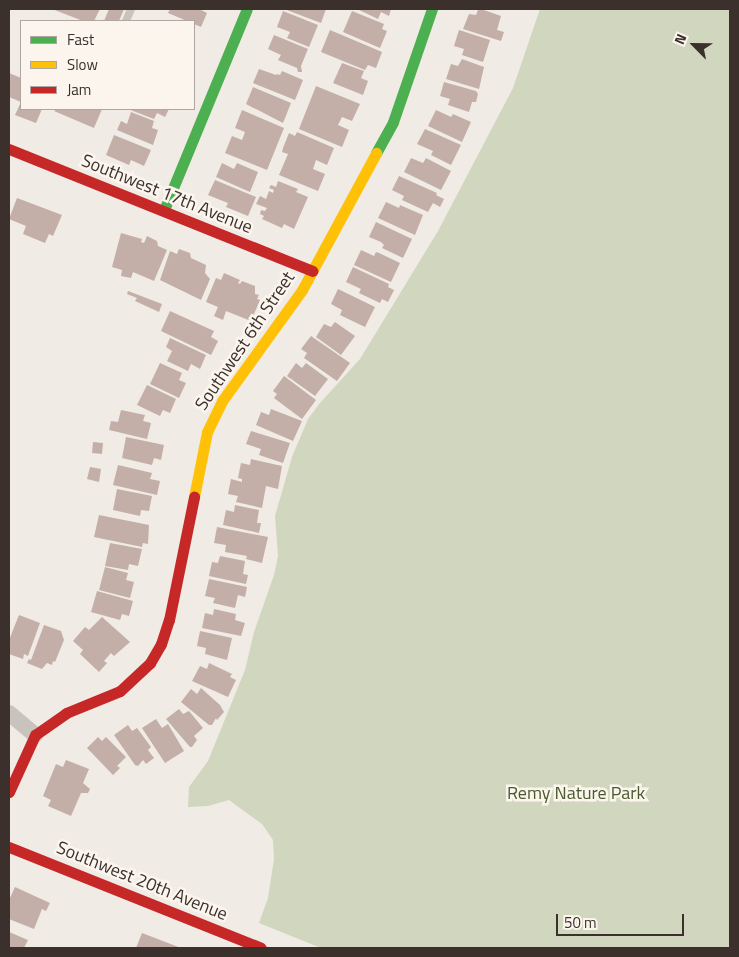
<!DOCTYPE html>
<style>
body{margin:0}
#map{position:relative;width:739px;height:957px;overflow:hidden;background:#f0ebe5;font-family:"Titillium Web",sans-serif}
div>[style]{position:absolute}
.green>*{inset:0;background:#d1d6bf}
.building>*{inset:0;background:#c3afa7}
.lane>*{height:8px;margin:-4px;padding:0 4px;transform-origin:4px;border-radius:4px;background:#c9c3be}
.street>*{height:16px;margin:-8px;padding:0 8px;transform-origin:8px;border-radius:8px;background:#c9c3be}
.fast>*{height:11px;margin:-5.5px;padding:0 5.5px;transform-origin:5.5px;border-radius:5.5px;background:#4caf50}
.slow>*{height:11px;margin:-5.5px;padding:0 5.5px;transform-origin:5.5px;border-radius:5.5px;background:#ffc107}
.jam>*{height:11px;margin:-5.5px;padding:0 5.5px;transform-origin:5.5px;border-radius:5.5px;background:#c62828}
span{translate:-50% -50%;white-space:nowrap;text-align:center;line-height:1.15;-webkit-text-stroke:5px #fbf5ee;paint-order:stroke}
.street-label{font-size:18px;color:#3b302b}
.park-label{font-size:18px;color:#4a5a2e}
.frame{position:absolute;inset:0;border:10px solid #3b302b;pointer-events:none}
.legend{position:absolute;left:20px;top:20px;width:175px;height:90px;box-sizing:border-box;background:#fbf5ee;border:1px solid #aea6a0;margin:0;padding:6px 9px;list-style:none;font-size:15px;color:#3b302b}
.legend li{display:flex;align-items:center;gap:10px;height:25px}
.legend b{width:25px;border:1px solid #aea6a0}
.north{position:absolute;left:669px;top:20px;width:50px;height:50px;-webkit-text-stroke:4px #fbf5ee;paint-order:stroke;rotate:293deg;font-size:14px;font-weight:700;line-height:20px;text-align:center;color:#3b302b}
.north::after{content:'';display:block;margin:auto;width:18px;height:22px;background:#3b302b;clip-path:polygon(50% 0,100% 100%,50% 72%,0 100%)}
.scale{position:absolute;left:556px;top:914px;width:128px;height:22px;box-sizing:border-box;border:2px solid #3b302b;border-top:0;padding-left:6px;font-size:15px;line-height:18px;white-space:nowrap;color:#3b302b;-webkit-text-stroke:4px #fbf5ee;paint-order:stroke}
</style>
<div id="map">
<div class="green">
<i style="clip-path:polygon(540px 9px,730px 9px,730px 948px,321px 948px,259px 923px,268px 898px,274px 859px,273px 840px,262px 824px,229px 800px,208px 806px,188px 807px,189px 787px,208px 761px,245px 670px,254px 632px,274px 575px,278px 556px,275px 516px,292px 457px,308px 419px,320px 403px,360px 359px,438px 231px,513px 88px)"></i>
</div>
<div class="building">
<i style="clip-path:polygon(52px 9px,100px 9px,94px 21px,83px 21px)"></i>
<i style="clip-path:polygon(109px 9px,124px 9px,119px 21px,104px 21px)"></i>
<i style="clip-path:polygon(170px 9px,199px 9px,207px 13px,201px 27px,194px 24px,194px 21px,187px 21px,168px 13px)"></i>
<i style="clip-path:polygon(284px 9px,326px 9px,321px 23px)"></i>
<i style="clip-path:polygon(357px 9px,391px 9px,389px 16px,381px 12px,378px 19px)"></i>
<i style="clip-path:polygon(481px 9px,501px 16px,497px 30px,504px 32px,501px 41px,463px 29px,469px 14px,476px 15px,478px 10px)"></i>
<i style="clip-path:polygon(283px 11px,318px 25px,309px 47px,287px 38px,290px 32px,277px 27px)"></i>
<i style="clip-path:polygon(352px 11px,384px 24px,382px 29px,387px 31px,380px 48px,343px 32px)"></i>
<i style="clip-path:polygon(330px 30px,382px 52px,376px 68px,368px 65px,365px 70px,321px 52px)"></i>
<i style="clip-path:polygon(459px 30px,490px 40px,483px 62px,462px 55px,464px 49px,454px 46px)"></i>
<i style="clip-path:polygon(274px 35px,308px 49px,301px 66px,302px 72px,298px 72px,297px 68px,278px 60px,281px 55px,268px 49px)"></i>
<i style="clip-path:polygon(462px 59px,484px 67px,479px 89px,446px 79px,451px 64px,458px 66px)"></i>
<i style="clip-path:polygon(342px 63px,364px 71px,361px 78px,368px 81px,363px 95px,333px 83px)"></i>
<i style="clip-path:polygon(259px 69px,276px 75px,277px 74px,280px 75px,282px 71px,303px 80px,295px 100px,253px 83px)"></i>
<i style="clip-path:polygon(9px 73px,21px 78px,21px 109px,42px 109px,36px 123px,15px 115px,21px 102px,9px 97px)"></i>
<i style="clip-path:polygon(444px 82px,476px 91px,478px 94px,476px 102px,472px 102px,469px 112px,448px 105px,450px 99px,440px 96px)"></i>
<i style="clip-path:polygon(316px 86px,360px 104px,352px 121px,342px 117px,338px 125px,349px 130px,342px 147px,299px 129px)"></i>
<i style="clip-path:polygon(253px 87px,291px 103px,283px 123px,246px 104px)"></i>
<i style="clip-path:polygon(56px 109px,102px 109px,94px 128px,54px 111px)"></i>
<i style="clip-path:polygon(128px 109px,169px 109px,165px 117px,157px 113px,154px 119px)"></i>
<i style="clip-path:polygon(242px 110px,284px 128px,267px 170px,225px 153px,232px 136px,242px 140px,245px 132px,235px 128px)"></i>
<i style="clip-path:polygon(436px 110px,449px 116px,451px 117px,453px 114px,471px 122px,462px 142px,428px 126px)"></i>
<i style="clip-path:polygon(131px 112px,154px 121px,152px 128px,158px 130px,153px 145px,117px 130px,121px 121px,127px 124px)"></i>
<i style="clip-path:polygon(425px 129px,461px 145px,451px 165px,431px 155px,433px 151px,417px 144px)"></i>
<i style="clip-path:polygon(297px 132px,334px 148px,327px 165px,316px 160px,313px 169px,325px 174px,318px 191px,279px 175px,288px 154px,282px 152px,283px 148px,289px 133px,295px 136px)"></i>
<i style="clip-path:polygon(114px 135px,151px 150px,144px 166px,131px 160px,129px 165px,106px 155px)"></i>
<i style="clip-path:polygon(411px 158px,423px 163px,426px 158px,451px 171px,441px 190px,404px 172px)"></i>
<i style="clip-path:polygon(222px 163px,234px 169px,237px 163px,258px 172px,250px 192px,216px 177px)"></i>
<i style="clip-path:polygon(399px 176px,437px 193px,436px 195px,444px 199px,440px 207px,433px 203px,428px 212px,402px 200px,404px 196px,392px 190px)"></i>
<i style="clip-path:polygon(215px 180px,256px 197px,248px 216px,226px 207px,228px 203px,208px 195px)"></i>
<i style="clip-path:polygon(278px 181px,298px 189px,296px 192px,308px 197px,294px 229px,284px 224px,282px 228px,262px 219px,264px 216px,260px 214px,261px 210px,265px 211px,267px 208px,256px 204px,260px 196px,266px 199px,269px 191px,273px 193px,274px 190px,269px 188px,271px 185px,276px 187px)"></i>
<i style="clip-path:polygon(17px 198px,62px 215px,53px 236px,49px 234px,45px 243px,23px 234px,26px 226px,9px 219px)"></i>
<i style="clip-path:polygon(386px 202px,399px 208px,400px 205px,402px 206px,423px 215px,415px 235px,378px 218px)"></i>
<i style="clip-path:polygon(376px 222px,412px 239px,403px 258px,382px 248px,384px 245px,381px 242px,369px 237px)"></i>
<i style="clip-path:polygon(121px 233px,142px 239px,141px 242px,144px 243px,147px 236px,157px 241px,158px 246px,167px 250px,154px 281px,133px 272px,131px 278px,121px 276px,122px 270px,112px 267px)"></i>
<i style="clip-path:polygon(179px 249px,190px 253px,191px 258px,206px 265px,205px 273px,210px 279px,201px 300px,160px 280px,170px 251px,177px 254px)"></i>
<i style="clip-path:polygon(361px 250px,374px 256px,376px 252px,379px 253px,400px 263px,391px 282px,354px 265px)"></i>
<i style="clip-path:polygon(353px 267px,389px 284px,388px 287px,394px 290px,388px 302px,382px 299px,380px 303px,359px 293px,361px 289px,346px 282px)"></i>
<i style="clip-path:polygon(224px 273px,240px 280px,238px 283px,240px 284px,242px 281px,255px 286px,255px 294px,259px 295px,257px 299px,260px 300px,251px 321px,226px 311px,223px 320px,214px 316px,218px 307px,206px 302px,216px 278px,221px 280px)"></i>
<i style="clip-path:polygon(338px 289px,375px 307px,365px 327px,340px 315px,342px 310px,331px 304px)"></i>
<i style="clip-path:polygon(128px 291px,162px 304px,159px 312px,135px 301px,137px 298px,127px 294px)"></i>
<i style="clip-path:polygon(170px 311px,214px 331px,211px 337px,218px 341px,211px 355px,161px 331px)"></i>
<i style="clip-path:polygon(335px 322px,355px 336px,341px 355px,316px 337px,324px 324px,331px 327px)"></i>
<i style="clip-path:polygon(311px 336px,350px 363px,337px 381px,304px 358px,307px 353px,301px 349px)"></i>
<i style="clip-path:polygon(170px 338px,206px 355px,200px 369px,191px 364px,188px 371px,167px 361px,172px 351px,166px 347px)"></i>
<i style="clip-path:polygon(160px 363px,182px 373px,179px 380px,186px 383px,179px 398px,150px 384px)"></i>
<i style="clip-path:polygon(296px 363px,302px 368px,306px 363px,328px 379px,315px 396px,287px 376px)"></i>
<i style="clip-path:polygon(284px 376px,316px 400px,302px 419px,274px 398px,277px 394px,273px 391px)"></i>
<i style="clip-path:polygon(147px 385px,176px 399px,170px 413px,163px 410px,160px 416px,137px 405px)"></i>
<i style="clip-path:polygon(271px 409px,302px 421px,293px 441px,256px 425px,261px 412px,269px 415px)"></i>
<i style="clip-path:polygon(121px 410px,145px 415px,143px 421px,151px 423px,147px 439px,109px 430px,111px 421px,118px 422px)"></i>
<i style="clip-path:polygon(251px 431px,290px 443px,283px 463px,259px 455px,261px 449px,246px 444px)"></i>
<i style="clip-path:polygon(126px 437px,164px 445px,161px 460px,154px 458px,152px 465px,122px 458px)"></i>
<i style="clip-path:polygon(93px 442px,103px 443px,102px 454px,92px 453px)"></i>
<i style="clip-path:polygon(251px 459px,282px 466px,278px 489px,266px 486px,262px 508px,236px 502px,238px 496px,228px 494px,231px 479px,242px 482px,242px 479px,238px 478px,241px 463px,250px 465px)"></i>
<i style="clip-path:polygon(118px 465px,152px 473px,150px 479px,160px 481px,157px 495px,113px 485px)"></i>
<i style="clip-path:polygon(90px 467px,101px 469px,99px 482px,87px 479px)"></i>
<i style="clip-path:polygon(117px 489px,152px 496px,149px 511px,141px 510px,140px 516px,113px 510px)"></i>
<i style="clip-path:polygon(235px 505px,259px 510px,257px 523px,261px 523px,259px 533px,223px 525px,226px 510px,234px 512px)"></i>
<i style="clip-path:polygon(99px 515px,149px 525px,148px 544px,143px 543px,142px 547px,94px 537px)"></i>
<i style="clip-path:polygon(217px 527px,268px 537px,262px 563px,246px 559px,247px 556px,225px 552px,226px 545px,214px 543px)"></i>
<i style="clip-path:polygon(110px 543px,142px 549px,138px 566px,129px 564px,128px 570px,105px 566px)"></i>
<i style="clip-path:polygon(220px 556px,245px 561px,243px 574px,248px 575px,246px 584px,209px 576px,212px 562px,218px 563px)"></i>
<i style="clip-path:polygon(105px 567px,128px 573px,126px 580px,134px 582px,130px 598px,99px 590px)"></i>
<i style="clip-path:polygon(209px 579px,247px 587px,245px 597px,238px 595px,235px 608px,213px 603px,215px 598px,205px 596px)"></i>
<i style="clip-path:polygon(97px 591px,133px 601px,129px 616px,122px 614px,120px 620px,91px 612px)"></i>
<i style="clip-path:polygon(214px 609px,236px 614px,235px 620px,245px 623px,241px 636px,202px 628px,205px 613px,213px 615px)"></i>
<i style="clip-path:polygon(19px 615px,40px 623px,28px 656px,24px 654px,23px 659px,9px 654px,9px 640px)"></i>
<i style="clip-path:polygon(102px 617px,130px 642px,114px 656px,111px 653px,104px 661px,107px 663px,99px 672px,80px 654px,83px 650px,73px 641px,85px 627px,89px 630px)"></i>
<i style="clip-path:polygon(44px 625px,61px 631px,64px 640px,55px 662px,53px 661px,52px 665px,47px 663px,42px 669px,27px 663px,29px 659px,31px 660px)"></i>
<i style="clip-path:polygon(200px 631px,232px 638px,227px 660px,205px 654px,206px 648px,197px 646px)"></i>
<i style="clip-path:polygon(209px 663px,232px 674px,230px 677px,236px 680px,228px 697px,192px 681px,200px 666px,207px 669px)"></i>
<i style="clip-path:polygon(201px 688px,220px 705px,224px 712px,217px 720px,216px 718px,212px 725px,209px 725px,181px 702px,191px 689px,197px 694px)"></i>
<i style="clip-path:polygon(179px 709px,183px 714px,189px 711px,203px 728px,194px 736px,197px 740px,192px 747px,190px 747px,166px 719px)"></i>
<i style="clip-path:polygon(156px 719px,162px 728px,168px 724px,184px 751px,165px 763px,142px 728px)"></i>
<i style="clip-path:polygon(128px 725px,132px 731px,137px 728px,151px 747px,148px 750px,154px 758px,146px 764px,143px 760px,138px 766px,135px 765px,114px 735px)"></i>
<i style="clip-path:polygon(98px 737px,102px 741px,106px 737px,126px 757px,117px 766px,120px 768px,113px 775px,87px 748px)"></i>
<i style="clip-path:polygon(66px 760px,89px 769px,83px 783px,90px 789px,88px 793px,81px 793px,71px 816px,48px 806px,51px 800px,43px 796px,56px 764px,63px 767px)"></i>
<i style="clip-path:polygon(15px 887px,50px 903px,46px 911px,42px 909px,34px 929px,9px 919px,9px 900px)"></i>
<i style="clip-path:polygon(9px 932px,28px 940px,24px 948px,9px 948px)"></i>
<i style="clip-path:polygon(142px 933px,181px 948px,136px 948px)"></i>
</div>
<div class="lane">
<i style="left:126px;top:21px;width:13px;rotate:-67deg"></i>
</div>
<div class="street">
<i style="left:9px;top:713px;width:34px;rotate:40deg"></i>
</div>
<div class="fast">
<i style="left:376px;top:153px;width:35px;rotate:-61deg"></i>
<i style="left:393px;top:122px;width:120px;rotate:-71deg"></i>
<i style="left:164px;top:210px;width:217px;rotate:-67.6deg"></i>
</div>
<div class="slow">
<i style="left:194px;top:497px;width:66px;rotate:-78.7deg"></i>
<i style="left:207px;top:432px;width:34px;rotate:-64deg"></i>
<i style="left:222px;top:401px;width:137px;rotate:-54.2deg"></i>
<i style="left:302px;top:290px;width:156px;rotate:-61.6deg"></i>
</div>
<div class="jam">
<i style="left:9px;top:149px;width:327px;rotate:21.9deg"></i>
<i style="left:9px;top:792px;width:63px;rotate:-65.5deg"></i>
<i style="left:35px;top:735px;width:38px;rotate:-35deg"></i>
<i style="left:66px;top:713px;width:58px;rotate:-22.2deg"></i>
<i style="left:120px;top:691px;width:41px;rotate:-43deg"></i>
<i style="left:150px;top:663px;width:22px;rotate:-60deg"></i>
<i style="left:161px;top:644px;width:25px;rotate:-72deg"></i>
<i style="left:169px;top:620px;width:126px;rotate:-78.5deg"></i>
<i style="left:9px;top:847px;width:271px;rotate:21.8deg"></i>
</div>
<div class="street-label">
<span style="left:167px;top:194px;rotate:22deg">Southwest 17th Avenue</span>
<span style="left:245px;top:341px;rotate:-56deg">Southwest 6th Street</span>
<span style="left:142px;top:881px;rotate:22deg">Southwest 20th Avenue</span>
</div>
<div class="park-label">
<span style="left:576px;top:793px">Remy Nature Park</span>
</div>
<div class="frame"></div>
<ul class="legend">
<li><b style="height:6px;background:#4caf50"></b>Fast</li>
<li><b style="height:6px;background:#ffc107"></b>Slow</li>
<li><b style="height:6px;background:#c62828"></b>Jam</li>
</ul>
<div class="north">N</div>
<div class="scale">50 m</div>
</div>
